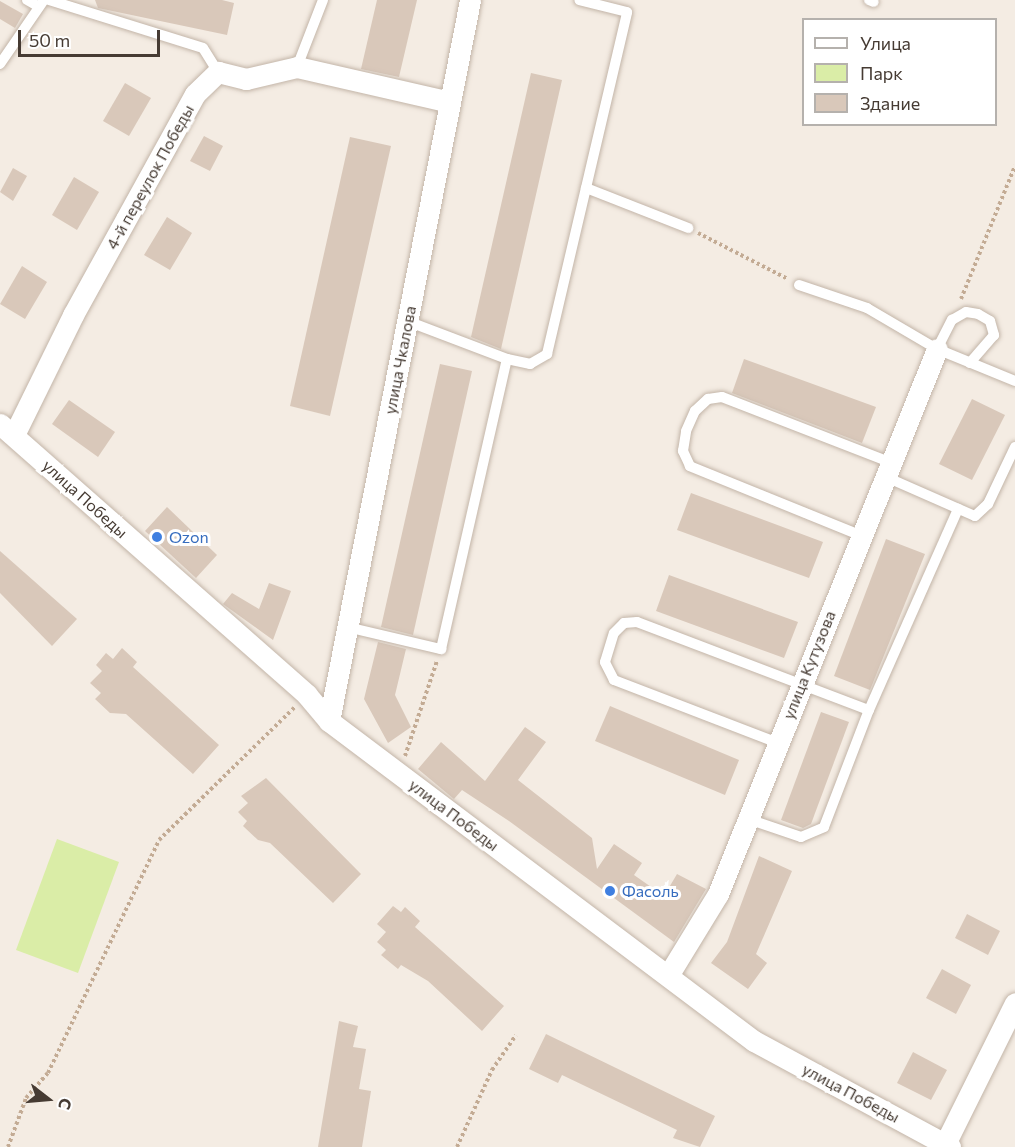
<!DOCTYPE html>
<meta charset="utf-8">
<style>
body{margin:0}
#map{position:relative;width:1015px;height:1147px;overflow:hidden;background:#f4ece3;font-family:Commissioner,sans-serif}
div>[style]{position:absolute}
.green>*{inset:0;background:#daeda7}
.building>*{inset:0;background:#d9c8ba}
.path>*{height:4px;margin-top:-2px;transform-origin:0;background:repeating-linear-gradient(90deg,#c3ab94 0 3px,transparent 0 6px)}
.roads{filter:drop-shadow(0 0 2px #c3b5a8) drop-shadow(0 0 2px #c3b5a8)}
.service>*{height:10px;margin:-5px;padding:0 5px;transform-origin:5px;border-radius:5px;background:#fff}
.minor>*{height:21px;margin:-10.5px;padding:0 10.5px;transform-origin:10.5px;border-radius:10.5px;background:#fff}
.dots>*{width:16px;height:16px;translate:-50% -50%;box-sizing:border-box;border:3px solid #fff;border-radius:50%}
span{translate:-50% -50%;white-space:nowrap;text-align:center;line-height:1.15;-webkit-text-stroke:6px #fff;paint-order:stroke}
.street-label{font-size:16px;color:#463b33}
.shop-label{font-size:16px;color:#366cbe}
.left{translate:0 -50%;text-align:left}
.legend{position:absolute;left:802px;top:18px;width:195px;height:108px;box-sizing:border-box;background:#fff;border:2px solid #b5b1ad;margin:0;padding:8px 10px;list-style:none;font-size:18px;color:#463b33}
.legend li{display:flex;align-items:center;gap:12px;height:30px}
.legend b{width:30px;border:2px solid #b5b1ad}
.north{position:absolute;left:18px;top:1069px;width:60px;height:60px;-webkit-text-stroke:4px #fff;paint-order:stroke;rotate:106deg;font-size:16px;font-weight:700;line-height:24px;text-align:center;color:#463b33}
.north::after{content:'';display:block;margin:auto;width:21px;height:27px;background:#463b33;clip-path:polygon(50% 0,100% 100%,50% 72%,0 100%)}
.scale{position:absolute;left:18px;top:30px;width:142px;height:27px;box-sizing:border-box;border:3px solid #463b33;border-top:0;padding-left:8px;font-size:18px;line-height:21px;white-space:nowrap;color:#463b33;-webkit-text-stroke:4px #fff;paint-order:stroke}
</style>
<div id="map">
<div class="green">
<i style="clip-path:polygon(57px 839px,119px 862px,78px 973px,16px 950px)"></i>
</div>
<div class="building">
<i style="clip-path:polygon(95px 0,222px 0,234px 3px,227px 35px,98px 8px)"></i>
<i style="clip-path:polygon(377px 0,417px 0,399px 77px,361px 69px)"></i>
<i style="clip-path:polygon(0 1px,23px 14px,15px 28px,0 19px)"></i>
<i style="clip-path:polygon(531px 73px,562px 80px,501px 349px,471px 337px)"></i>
<i style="clip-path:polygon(125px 83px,151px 98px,129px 136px,103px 121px)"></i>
<i style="clip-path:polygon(204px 136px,223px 146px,210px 171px,190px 161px)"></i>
<i style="clip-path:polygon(350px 137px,391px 146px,330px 416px,290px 406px)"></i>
<i style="clip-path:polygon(13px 168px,27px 176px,13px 201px,0 192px)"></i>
<i style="clip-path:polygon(74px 177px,99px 192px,77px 230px,52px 215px)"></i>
<i style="clip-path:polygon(167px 217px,192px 233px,170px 270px,144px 255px)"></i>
<i style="clip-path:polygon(22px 266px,47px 282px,25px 319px,0 304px)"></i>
<i style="clip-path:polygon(744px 359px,876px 407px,862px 443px,732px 393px)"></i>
<i style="clip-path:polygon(440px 364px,472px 371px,413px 635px,381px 627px)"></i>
<i style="clip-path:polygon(972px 399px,1005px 415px,972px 480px,939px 464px)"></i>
<i style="clip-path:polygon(69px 400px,115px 432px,98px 457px,52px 424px)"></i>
<i style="clip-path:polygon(691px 493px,823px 542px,809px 578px,677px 530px)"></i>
<i style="clip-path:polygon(167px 507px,217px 555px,196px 578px,145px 531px)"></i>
<i style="clip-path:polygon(886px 539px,925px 554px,870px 690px,834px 676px)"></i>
<i style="clip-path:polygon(0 551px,77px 619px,52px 646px,0 593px)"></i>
<i style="clip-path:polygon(669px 575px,798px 622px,784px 658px,656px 611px)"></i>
<i style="clip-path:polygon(269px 583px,291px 591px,273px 640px,223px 604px,232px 593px,259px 609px)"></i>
<i style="clip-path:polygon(378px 642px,406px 649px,395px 695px,411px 727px,388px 743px,364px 699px)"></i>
<i style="clip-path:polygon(122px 648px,137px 662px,133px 667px,219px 745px,193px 774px,126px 714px,110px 713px,95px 699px,101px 693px,90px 683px,102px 671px,96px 665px,106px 653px,113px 659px)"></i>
<i style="clip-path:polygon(610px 706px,739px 760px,725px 795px,595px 741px)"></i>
<i style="clip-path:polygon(821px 712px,849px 722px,811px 824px,803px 828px,781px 820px)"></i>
<i style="clip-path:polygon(525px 727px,546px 742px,518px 780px,592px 838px,597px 869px,614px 844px,642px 863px,634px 875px,664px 896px,677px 874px,706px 889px,674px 942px,509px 821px,462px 790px,454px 799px,418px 769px,441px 742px,485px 781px)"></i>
<i style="clip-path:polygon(266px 778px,361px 874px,333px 903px,270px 843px,258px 840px,243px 826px,247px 821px,238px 812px,248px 803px,241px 796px)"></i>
<i style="clip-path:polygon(759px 856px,792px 871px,756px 954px,767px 963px,748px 989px,711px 963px,727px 942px)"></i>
<i style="clip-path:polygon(393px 906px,401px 912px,405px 907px,420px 921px,415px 927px,504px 1006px,482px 1031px,428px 981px,401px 965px,398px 969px,381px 955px,386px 950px,377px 942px,386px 932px,377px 924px)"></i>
<i style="clip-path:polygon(967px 914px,1000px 931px,988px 955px,955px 938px)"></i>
<i style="clip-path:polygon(942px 969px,971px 985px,956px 1014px,926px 998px)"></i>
<i style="clip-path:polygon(339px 1021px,358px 1026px,353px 1047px,366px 1049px,359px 1089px,371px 1091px,362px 1147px,318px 1147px)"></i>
<i style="clip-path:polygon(546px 1034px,715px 1116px,700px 1147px,673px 1138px,677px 1130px,562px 1075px,558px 1083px,529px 1069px)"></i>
<i style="clip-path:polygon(913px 1052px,947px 1070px,931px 1100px,897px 1083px)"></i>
</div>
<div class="path">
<i style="left:698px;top:233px;width:101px;rotate:27.1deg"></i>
<i style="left:961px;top:299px;width:144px;rotate:-67.9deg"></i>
<i style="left:405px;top:756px;width:100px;rotate:-71.4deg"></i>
<i style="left:8px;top:1147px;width:52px;rotate:-69.8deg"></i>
<i style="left:26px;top:1098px;width:33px;rotate:-49deg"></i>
<i style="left:48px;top:1073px;width:258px;rotate:-64.5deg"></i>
<i style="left:159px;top:840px;width:190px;rotate:-44.4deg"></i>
<i style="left:457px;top:1147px;width:85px;rotate:-65.6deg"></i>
<i style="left:492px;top:1070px;width:42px;rotate:-55.6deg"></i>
</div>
<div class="roads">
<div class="service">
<i style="left:27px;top:0;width:13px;rotate:29deg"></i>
<i style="left:49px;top:0;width:161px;rotate:17.3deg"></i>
<i style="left:203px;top:48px;width:28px;rotate:58deg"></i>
<i style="left:869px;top:0;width:5px;rotate:22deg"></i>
<i style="left:0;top:64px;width:78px;rotate:-55.5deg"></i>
<i style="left:297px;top:67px;width:72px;rotate:-68.8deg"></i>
<i style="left:586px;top:188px;width:110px;rotate:21.4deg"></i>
<i style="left:799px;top:285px;width:72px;rotate:18.7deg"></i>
<i style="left:867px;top:308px;width:81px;rotate:30.4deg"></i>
<i style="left:937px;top:349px;width:84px;rotate:22.3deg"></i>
<i style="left:407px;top:321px;width:107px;rotate:20.8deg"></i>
<i style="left:507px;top:359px;width:24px;rotate:12deg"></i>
<i style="left:530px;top:364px;width:20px;rotate:-30deg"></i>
<i style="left:547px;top:354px;width:351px;rotate:-76.8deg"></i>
<i style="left:627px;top:12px;width:49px;rotate:-166deg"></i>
<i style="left:937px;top:349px;width:33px;rotate:-63deg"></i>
<i style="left:952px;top:320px;width:16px;rotate:-30deg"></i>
<i style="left:966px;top:312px;width:12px;rotate:9deg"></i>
<i style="left:978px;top:314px;width:14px;rotate:30deg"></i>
<i style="left:990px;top:321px;width:15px;rotate:74deg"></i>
<i style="left:994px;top:335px;width:37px;rotate:131deg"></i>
<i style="left:886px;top:477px;width:97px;rotate:23.7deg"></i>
<i style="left:975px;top:516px;width:18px;rotate:-43deg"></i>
<i style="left:988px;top:504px;width:63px;rotate:-64.7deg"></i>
<i style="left:862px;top:536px;width:186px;rotate:-157.9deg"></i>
<i style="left:690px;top:466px;width:17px;rotate:-115deg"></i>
<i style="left:683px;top:451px;width:20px;rotate:-81deg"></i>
<i style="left:686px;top:431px;width:22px;rotate:-66deg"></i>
<i style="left:695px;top:411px;width:18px;rotate:-43deg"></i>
<i style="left:708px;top:399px;width:14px;rotate:-8deg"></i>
<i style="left:722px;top:397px;width:182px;rotate:21.2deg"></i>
<i style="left:347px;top:627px;width:97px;rotate:13.2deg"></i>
<i style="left:441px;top:649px;width:297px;rotate:-77.2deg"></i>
<i style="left:778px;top:743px;width:176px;rotate:-159deg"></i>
<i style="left:614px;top:680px;width:20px;rotate:-117deg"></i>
<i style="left:605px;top:662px;width:30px;rotate:-73deg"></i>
<i style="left:614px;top:633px;width:14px;rotate:-45deg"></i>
<i style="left:624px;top:623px;width:13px;rotate:-4deg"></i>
<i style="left:637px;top:622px;width:248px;rotate:20.8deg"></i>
<i style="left:748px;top:819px;width:56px;rotate:18.8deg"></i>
<i style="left:801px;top:837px;width:25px;rotate:-23deg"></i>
<i style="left:824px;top:827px;width:125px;rotate:-69deg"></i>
<i style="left:869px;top:710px;width:220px;rotate:-66.1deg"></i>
</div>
<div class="minor">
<i style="left:0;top:424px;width:409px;rotate:41.4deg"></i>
<i style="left:307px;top:695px;width:34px;rotate:50deg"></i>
<i style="left:329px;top:721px;width:532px;rotate:36.98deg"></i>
<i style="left:754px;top:1041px;width:223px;rotate:28.4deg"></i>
<i style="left:14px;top:435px;width:134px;rotate:-63.8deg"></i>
<i style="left:73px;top:315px;width:252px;rotate:-61.1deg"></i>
<i style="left:195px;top:94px;width:32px;rotate:-44deg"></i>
<i style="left:218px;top:72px;width:29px;rotate:14deg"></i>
<i style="left:246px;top:79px;width:52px;rotate:-13.2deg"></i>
<i style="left:297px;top:67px;width:157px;rotate:12.9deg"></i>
<i style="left:329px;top:721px;width:735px;rotate:-78.93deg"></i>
<i style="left:669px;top:974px;width:94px;rotate:-58.5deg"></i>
<i style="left:718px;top:894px;width:587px;rotate:-68.11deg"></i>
<i style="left:945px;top:1144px;width:157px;rotate:-63.6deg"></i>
</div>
</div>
<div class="dots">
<i style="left:157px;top:537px;background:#3f7fe0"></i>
<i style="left:610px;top:891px;background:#3f7fe0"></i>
</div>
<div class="street-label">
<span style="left:150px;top:177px;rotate:-61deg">4-й переулок Победы</span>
<span style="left:400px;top:360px;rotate:-79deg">улица Чкалова</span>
<span style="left:85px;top:499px;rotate:42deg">улица Победы</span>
<span style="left:809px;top:665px;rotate:-68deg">улица Кутузова</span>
<span style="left:454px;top:815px;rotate:37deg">улица Победы</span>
<span style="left:851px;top:1093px;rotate:28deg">улица Победы</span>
</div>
<div class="shop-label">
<span class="left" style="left:169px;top:537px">Ozon</span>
<span class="left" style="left:622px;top:891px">Фасоль</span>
</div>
<ul class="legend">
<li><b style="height:8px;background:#fff"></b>Улица</li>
<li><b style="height:16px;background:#daeda7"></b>Парк</li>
<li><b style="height:16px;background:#d9c8ba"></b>Здание</li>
</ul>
<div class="north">С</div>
<div class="scale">50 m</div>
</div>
